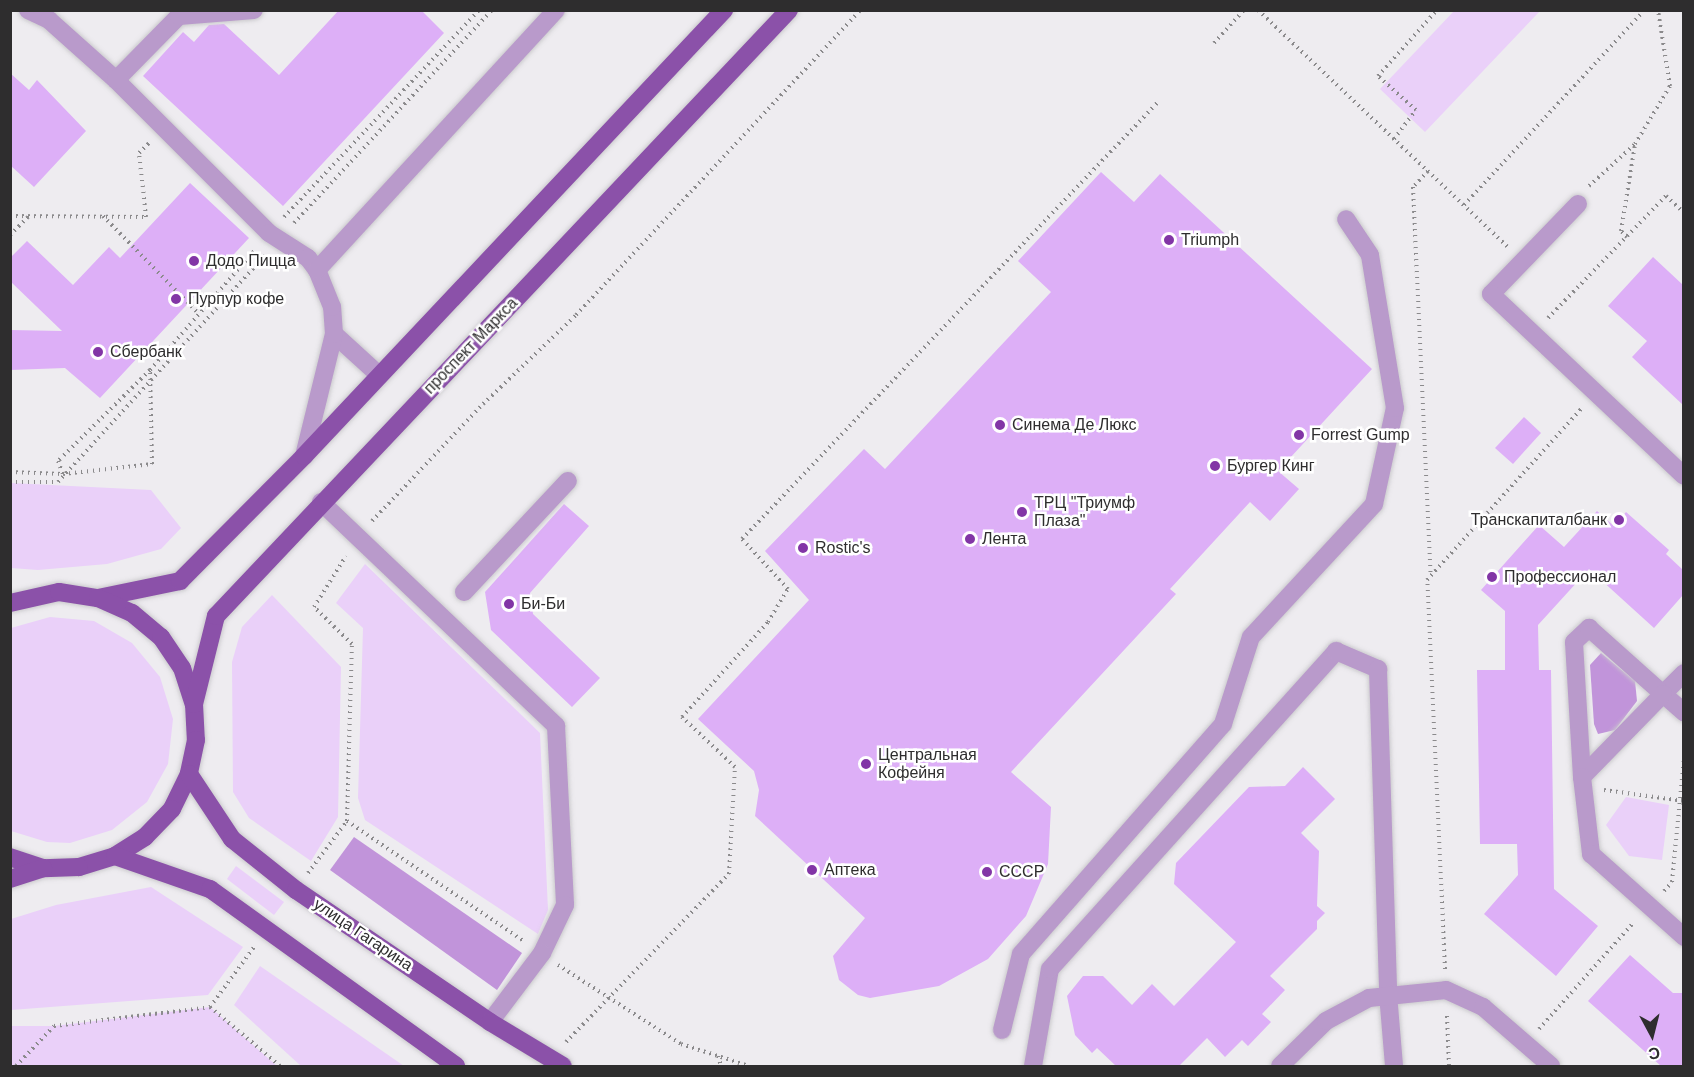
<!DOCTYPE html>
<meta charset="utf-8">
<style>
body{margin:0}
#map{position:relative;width:1694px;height:1077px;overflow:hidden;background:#eeecf0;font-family:Arial,sans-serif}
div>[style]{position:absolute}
.green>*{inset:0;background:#ead0f9}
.forest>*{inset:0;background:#c194da}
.building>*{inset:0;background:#ddaff7}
.path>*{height:4px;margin-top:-2px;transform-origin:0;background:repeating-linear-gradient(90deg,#8b8a8c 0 1.5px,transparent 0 6px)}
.roads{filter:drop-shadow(0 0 2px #cbcacd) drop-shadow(0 0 2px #cbcacd)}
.minor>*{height:18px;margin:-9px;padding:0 9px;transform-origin:9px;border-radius:9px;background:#b99acb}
.major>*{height:18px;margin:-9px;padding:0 9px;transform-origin:9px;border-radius:9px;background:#8b51a9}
.dots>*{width:16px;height:16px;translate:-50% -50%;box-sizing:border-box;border:3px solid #fff;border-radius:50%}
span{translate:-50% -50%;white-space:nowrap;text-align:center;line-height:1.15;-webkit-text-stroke:5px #fff;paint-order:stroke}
.poi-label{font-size:16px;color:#2e2d2e}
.left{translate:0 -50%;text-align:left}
.right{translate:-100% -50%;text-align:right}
.street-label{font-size:16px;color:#2e2d2e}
.frame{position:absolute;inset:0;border:12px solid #2e2d2e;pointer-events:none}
.north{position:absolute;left:1622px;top:1005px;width:60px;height:60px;-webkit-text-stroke:4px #fff;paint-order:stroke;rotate:173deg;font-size:16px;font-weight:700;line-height:24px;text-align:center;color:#2e2d2e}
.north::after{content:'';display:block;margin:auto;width:21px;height:27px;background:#2e2d2e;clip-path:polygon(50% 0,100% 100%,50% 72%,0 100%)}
</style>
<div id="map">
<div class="green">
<i style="clip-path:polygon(1454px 11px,1540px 11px,1425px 132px,1380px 89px)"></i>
<i style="clip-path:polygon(11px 483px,151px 490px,181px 528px,161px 549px,107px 564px,38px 570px,11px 568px)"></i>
<i style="clip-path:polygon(365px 564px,540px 733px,548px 910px,538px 934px,365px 820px,358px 798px,363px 628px,336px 603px)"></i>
<i style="clip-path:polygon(272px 595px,341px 667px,338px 817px,311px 861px,249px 818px,233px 792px,232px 662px,242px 627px)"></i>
<i style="clip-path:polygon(50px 617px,94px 621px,132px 643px,160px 677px,173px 719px,168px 764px,147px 802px,112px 830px,70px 843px,47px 842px,11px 831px,11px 628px)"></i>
<i style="clip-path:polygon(1626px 797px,1669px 805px,1662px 860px,1629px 856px,1606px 825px)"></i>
<i style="clip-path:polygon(236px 866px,284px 902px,274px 915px,227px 879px)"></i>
<i style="clip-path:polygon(151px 887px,243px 947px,208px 995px,11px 1010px,11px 919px,56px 905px)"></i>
<i style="clip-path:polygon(260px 966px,404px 1066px,301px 1066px,234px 1005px)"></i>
<i style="clip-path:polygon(210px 1007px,277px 1066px,11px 1066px,11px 1026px,54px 1026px)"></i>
</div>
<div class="forest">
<i style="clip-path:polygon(1601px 653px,1635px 681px,1637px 701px,1615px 730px,1598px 734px,1594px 724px,1590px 665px)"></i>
<i style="clip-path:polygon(354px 837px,522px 953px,497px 990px,330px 870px)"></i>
</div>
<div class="building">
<i style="clip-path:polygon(339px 10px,421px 10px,444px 33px,283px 206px,143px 76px,183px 32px,194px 42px,209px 25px,224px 24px,279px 75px)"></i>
<i style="clip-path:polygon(10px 73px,29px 90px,37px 80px,86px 131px,34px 187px,10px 165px)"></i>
<i style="clip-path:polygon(1101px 172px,1134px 202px,1160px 174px,1372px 369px,1278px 471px,1299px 489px,1270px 521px,1250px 502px,1170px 589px,1176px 594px,1011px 772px,1051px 807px,1048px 864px,1026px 916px,988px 959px,939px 986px,870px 998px,858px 995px,839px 980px,833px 956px,865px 918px,755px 816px,759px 790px,754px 771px,698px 719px,809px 600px,765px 551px,864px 449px,885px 469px,1051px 292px,1018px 261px)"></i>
<i style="clip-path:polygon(190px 183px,249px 238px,100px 398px,65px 368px,10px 370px,10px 330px,62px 331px,10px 281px,10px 258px,27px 241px,73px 285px,109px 247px,120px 258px)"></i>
<i style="clip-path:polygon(1653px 257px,1683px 285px,1683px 405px,1632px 357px,1647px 341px,1608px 306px)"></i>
<i style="clip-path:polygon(1524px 417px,1541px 433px,1513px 464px,1495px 448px)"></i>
<i style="clip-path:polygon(564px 504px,589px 526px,530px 593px,533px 614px,600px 678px,572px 707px,491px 630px,485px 592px)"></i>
<i style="clip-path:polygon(1597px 511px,1614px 526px,1626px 512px,1669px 550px,1666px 554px,1683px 570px,1683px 595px,1654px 628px,1589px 569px,1538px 625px,1539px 670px,1551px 670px,1554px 889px,1598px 926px,1556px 976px,1484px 914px,1518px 875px,1517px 844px,1480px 844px,1477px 670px,1505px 670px,1505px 611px,1481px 590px,1539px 525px,1564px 547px)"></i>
<i style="clip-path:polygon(1303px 767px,1335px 799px,1301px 833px,1319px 851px,1317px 906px,1325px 913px,1317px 921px,1317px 929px,1270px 976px,1285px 990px,1262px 1014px,1271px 1022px,1248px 1046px,1242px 1040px,1225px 1057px,1207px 1038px,1179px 1066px,1116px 1066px,1097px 1048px,1092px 1053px,1075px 1035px,1067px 996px,1083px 976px,1103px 976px,1132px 1005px,1152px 984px,1174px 1006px,1236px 942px,1174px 884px,1176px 863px,1249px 787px,1285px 786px)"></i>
<i style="clip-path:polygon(1630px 955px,1673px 993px,1683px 993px,1683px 1066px,1661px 1066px,1588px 1001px)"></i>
</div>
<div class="path">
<i style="left:1258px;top:10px;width:344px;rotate:43.5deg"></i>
<i style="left:1214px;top:43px;width:45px;rotate:-47.7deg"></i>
<i style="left:1394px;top:139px;width:36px;rotate:-53deg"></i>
<i style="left:1416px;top:110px;width:51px;rotate:-138.2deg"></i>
<i style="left:1378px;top:76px;width:89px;rotate:-48.2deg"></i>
<i style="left:1428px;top:171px;width:22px;rotate:133deg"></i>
<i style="left:1413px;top:187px;width:390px;rotate:87.4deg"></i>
<i style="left:1589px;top:186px;width:62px;rotate:-42.4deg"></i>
<i style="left:1635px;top:144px;width:68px;rotate:-58.9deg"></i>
<i style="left:1670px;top:86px;width:77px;rotate:-99deg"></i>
<i style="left:1464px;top:205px;width:262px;rotate:-47.2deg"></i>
<i style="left:10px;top:216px;width:136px;rotate:0.4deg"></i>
<i style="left:146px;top:217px;width:64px;rotate:-96.2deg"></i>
<i style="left:139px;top:153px;width:14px;rotate:-45deg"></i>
<i style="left:103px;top:216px;width:137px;rotate:45.6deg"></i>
<i style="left:284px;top:217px;width:284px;rotate:-46.7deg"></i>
<i style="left:294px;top:223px;width:291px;rotate:-47.1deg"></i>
<i style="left:10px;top:235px;width:27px;rotate:-45deg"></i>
<i style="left:1627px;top:237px;width:8px;rotate:-135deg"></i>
<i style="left:1621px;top:231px;width:87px;rotate:-80.8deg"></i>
<i style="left:1548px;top:318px;width:170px;rotate:-46deg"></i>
<i style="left:1666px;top:196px;width:25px;rotate:43deg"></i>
<i style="left:150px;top:370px;width:159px;rotate:-48.8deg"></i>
<i style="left:10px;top:472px;width:53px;rotate:2.2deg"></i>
<i style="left:63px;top:474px;width:90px;rotate:-6.4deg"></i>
<i style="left:152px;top:464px;width:94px;rotate:-91.2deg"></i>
<i style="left:150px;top:370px;width:129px;rotate:135.3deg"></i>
<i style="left:58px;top:461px;width:14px;rotate:69deg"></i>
<i style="left:10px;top:482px;width:48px"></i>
<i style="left:58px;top:482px;width:307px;rotate:-47.6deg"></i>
<i style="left:372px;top:521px;width:161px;rotate:-46.5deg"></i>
<i style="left:483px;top:404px;width:129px;rotate:-43.7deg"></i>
<i style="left:576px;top:315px;width:417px;rotate:-47deg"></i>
<i style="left:1604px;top:790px;width:81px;rotate:7.8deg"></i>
<i style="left:347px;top:821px;width:215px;rotate:34.2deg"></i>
<i style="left:308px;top:873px;width:65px;rotate:-53.1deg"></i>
<i style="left:347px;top:821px;width:177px;rotate:-88.4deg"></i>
<i style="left:352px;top:644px;width:53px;rotate:-135.8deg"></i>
<i style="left:314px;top:607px;width:60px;rotate:-57.9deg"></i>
<i style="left:1664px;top:891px;width:12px;rotate:-48deg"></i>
<i style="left:1672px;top:882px;width:126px;rotate:-84.5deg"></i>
<i style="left:558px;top:965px;width:146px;rotate:32.7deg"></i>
<i style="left:681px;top:1044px;width:71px;rotate:17.9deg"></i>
<i style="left:1445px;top:969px;width:389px;rotate:-92.6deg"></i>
<i style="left:1427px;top:580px;width:230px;rotate:-48deg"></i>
<i style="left:210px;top:1007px;width:74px;rotate:-53.7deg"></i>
<i style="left:1447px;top:1016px;width:50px;rotate:87.7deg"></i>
<i style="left:1539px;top:1029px;width:143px;rotate:-48.4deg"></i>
<i style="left:566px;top:1042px;width:234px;rotate:-45.9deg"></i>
<i style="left:729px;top:874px;width:107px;rotate:-86.8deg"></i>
<i style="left:735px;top:767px;width:73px;rotate:-136.7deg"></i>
<i style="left:682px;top:717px;width:128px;rotate:-47.8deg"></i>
<i style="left:768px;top:622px;width:39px;rotate:-59deg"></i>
<i style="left:788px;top:589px;width:68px;rotate:-132.6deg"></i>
<i style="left:742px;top:539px;width:603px;rotate:-46.41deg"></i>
<i style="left:718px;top:1056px;width:10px;rotate:73deg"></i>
<i style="left:16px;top:1066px;width:55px;rotate:-46.5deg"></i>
<i style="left:54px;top:1026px;width:157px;rotate:-6.9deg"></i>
<i style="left:210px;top:1007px;width:92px;rotate:40.1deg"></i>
</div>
<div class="roads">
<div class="minor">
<i style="left:28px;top:10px;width:23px;rotate:25deg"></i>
<i style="left:49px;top:20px;width:90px;rotate:41.8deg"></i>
<i style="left:116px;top:80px;width:216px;rotate:45deg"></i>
<i style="left:269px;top:233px;width:46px;rotate:32.7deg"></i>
<i style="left:308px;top:258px;width:15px;rotate:53deg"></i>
<i style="left:116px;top:80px;width:90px;rotate:-45.5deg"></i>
<i style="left:179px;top:16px;width:75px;rotate:-4.6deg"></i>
<i style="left:1578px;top:204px;width:125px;rotate:134deg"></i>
<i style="left:1491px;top:294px;width:265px;rotate:43.3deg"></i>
<i style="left:334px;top:334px;width:61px;rotate:42.3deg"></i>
<i style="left:304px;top:456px;width:126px;rotate:-76.2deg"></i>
<i style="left:334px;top:334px;width:27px;rotate:-94deg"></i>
<i style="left:332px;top:307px;width:40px;rotate:-112deg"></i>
<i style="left:317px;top:270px;width:353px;rotate:-47.4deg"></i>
<i style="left:321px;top:502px;width:325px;rotate:43.6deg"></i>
<i style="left:556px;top:726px;width:179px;rotate:87.1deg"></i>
<i style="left:565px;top:905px;width:53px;rotate:115.6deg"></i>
<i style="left:542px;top:953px;width:86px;rotate:127deg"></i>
<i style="left:464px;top:592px;width:152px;rotate:-46.9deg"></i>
<i style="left:1684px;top:673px;width:30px;rotate:135deg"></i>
<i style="left:1663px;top:694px;width:28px;rotate:41deg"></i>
<i style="left:1582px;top:777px;width:135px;rotate:-93.4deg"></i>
<i style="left:1574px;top:642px;width:21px;rotate:-43deg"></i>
<i style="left:1589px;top:628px;width:99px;rotate:41.7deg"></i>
<i style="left:1663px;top:694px;width:116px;rotate:134.3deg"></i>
<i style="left:1582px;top:777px;width:78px;rotate:83.3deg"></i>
<i style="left:1591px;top:854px;width:125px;rotate:41.7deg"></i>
<i style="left:1002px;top:1030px;width:78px;rotate:-76deg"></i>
<i style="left:1021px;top:954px;width:306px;rotate:-48.7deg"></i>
<i style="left:1223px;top:724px;width:91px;rotate:-72.2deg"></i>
<i style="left:1251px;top:637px;width:181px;rotate:-47.2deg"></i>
<i style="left:1374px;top:504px;width:98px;rotate:-77.7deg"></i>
<i style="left:1395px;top:408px;width:155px;rotate:-99.3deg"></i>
<i style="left:1370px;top:255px;width:43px;rotate:-123.7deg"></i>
<i style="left:1033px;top:1066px;width:98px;rotate:-80.1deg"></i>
<i style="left:1050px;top:969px;width:428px;rotate:-48deg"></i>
<i style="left:1336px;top:651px;width:46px;rotate:23.2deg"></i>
<i style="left:1378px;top:669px;width:325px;rotate:88.2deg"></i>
<i style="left:1388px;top:994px;width:72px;rotate:85.2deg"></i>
<i style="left:1280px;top:1066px;width:64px;rotate:-44.4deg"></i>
<i style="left:1326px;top:1021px;width:49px;rotate:-28.1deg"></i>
<i style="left:1369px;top:998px;width:77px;rotate:-5.9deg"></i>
<i style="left:1446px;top:990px;width:41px;rotate:24.7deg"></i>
<i style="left:1483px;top:1007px;width:90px;rotate:40.9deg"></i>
</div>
<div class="major">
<i style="left:98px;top:598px;width:84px;rotate:-11.7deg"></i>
<i style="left:180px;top:581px;width:176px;rotate:-45.2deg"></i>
<i style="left:304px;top:456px;width:613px;rotate:-46.72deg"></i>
<i style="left:10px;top:603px;width:50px;rotate:-12.7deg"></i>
<i style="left:59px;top:592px;width:39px;rotate:9deg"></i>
<i style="left:98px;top:598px;width:37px;rotate:24deg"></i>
<i style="left:132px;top:613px;width:38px;rotate:40deg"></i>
<i style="left:161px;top:637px;width:37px;rotate:56deg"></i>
<i style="left:182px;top:668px;width:38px;rotate:72deg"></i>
<i style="left:194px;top:704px;width:36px;rotate:87deg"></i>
<i style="left:196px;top:740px;width:35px;rotate:102deg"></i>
<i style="left:189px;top:774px;width:39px;rotate:116deg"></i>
<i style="left:172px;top:809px;width:39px;rotate:134deg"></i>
<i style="left:145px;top:837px;width:36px;rotate:148deg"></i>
<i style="left:115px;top:856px;width:38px;rotate:163deg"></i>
<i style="left:79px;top:867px;width:36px;rotate:178deg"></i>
<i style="left:43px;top:868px;width:35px;rotate:-162deg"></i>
<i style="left:194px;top:704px;width:91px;rotate:-76deg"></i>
<i style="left:216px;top:616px;width:834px;rotate:-46.6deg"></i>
<i style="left:189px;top:774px;width:78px;rotate:56.5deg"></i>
<i style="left:232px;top:839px;width:82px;rotate:38.6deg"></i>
<i style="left:296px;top:890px;width:235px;rotate:34.2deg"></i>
<i style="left:490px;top:1022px;width:85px;rotate:31.1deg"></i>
<i style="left:115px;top:856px;width:101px;rotate:19.2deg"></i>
<i style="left:210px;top:889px;width:303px;rotate:35.7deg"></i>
<i style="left:10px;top:879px;width:35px;rotate:-18deg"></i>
</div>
</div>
<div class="dots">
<i style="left:1169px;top:240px;background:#8235a6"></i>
<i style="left:194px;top:261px;background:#8235a6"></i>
<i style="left:176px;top:299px;background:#8235a6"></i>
<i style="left:98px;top:352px;background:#8235a6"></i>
<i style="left:1000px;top:425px;background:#8235a6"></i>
<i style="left:1299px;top:435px;background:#8235a6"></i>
<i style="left:1215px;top:466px;background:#8235a6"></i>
<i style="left:1022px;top:512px;background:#8235a6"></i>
<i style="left:1619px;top:520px;background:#8235a6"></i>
<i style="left:970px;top:539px;background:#8235a6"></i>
<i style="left:803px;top:548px;background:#8235a6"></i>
<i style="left:1492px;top:577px;background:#8235a6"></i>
<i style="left:509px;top:604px;background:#8235a6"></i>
<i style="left:866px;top:764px;background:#8235a6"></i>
<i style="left:812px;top:870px;background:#8235a6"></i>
<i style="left:987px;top:872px;background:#8235a6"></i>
</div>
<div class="poi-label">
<span class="left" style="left:1181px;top:240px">Triumph</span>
<span class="left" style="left:206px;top:261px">Додо Пицца</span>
<span class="left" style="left:188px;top:299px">Пурпур кофе</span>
<span class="left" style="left:110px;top:352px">Сбербанк</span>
<span class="left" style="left:1012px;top:425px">Синема Де Люкс</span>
<span class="left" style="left:1311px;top:435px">Forrest Gump</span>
<span class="left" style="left:1227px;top:466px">Бургер Кинг</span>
<span class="left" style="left:1034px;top:512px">ТРЦ "Триумф<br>Плаза"</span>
<span class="right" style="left:1607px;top:520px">Транскапиталбанк</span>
<span class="left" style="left:982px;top:539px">Лента</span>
<span class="left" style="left:815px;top:548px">Rostic's</span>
<span class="left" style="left:1504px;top:577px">Профессионал</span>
<span class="left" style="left:521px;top:604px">Би-Би</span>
<span class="left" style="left:878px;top:764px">Центральная<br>Кофейня</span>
<span class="left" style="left:824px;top:870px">Аптека</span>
<span class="left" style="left:999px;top:872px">СССР</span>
</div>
<div class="street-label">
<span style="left:471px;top:346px;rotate:-46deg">проспект Маркса</span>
<span style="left:363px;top:935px;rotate:34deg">улица Гагарина</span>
</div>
<div class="frame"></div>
<div class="north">С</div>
</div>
